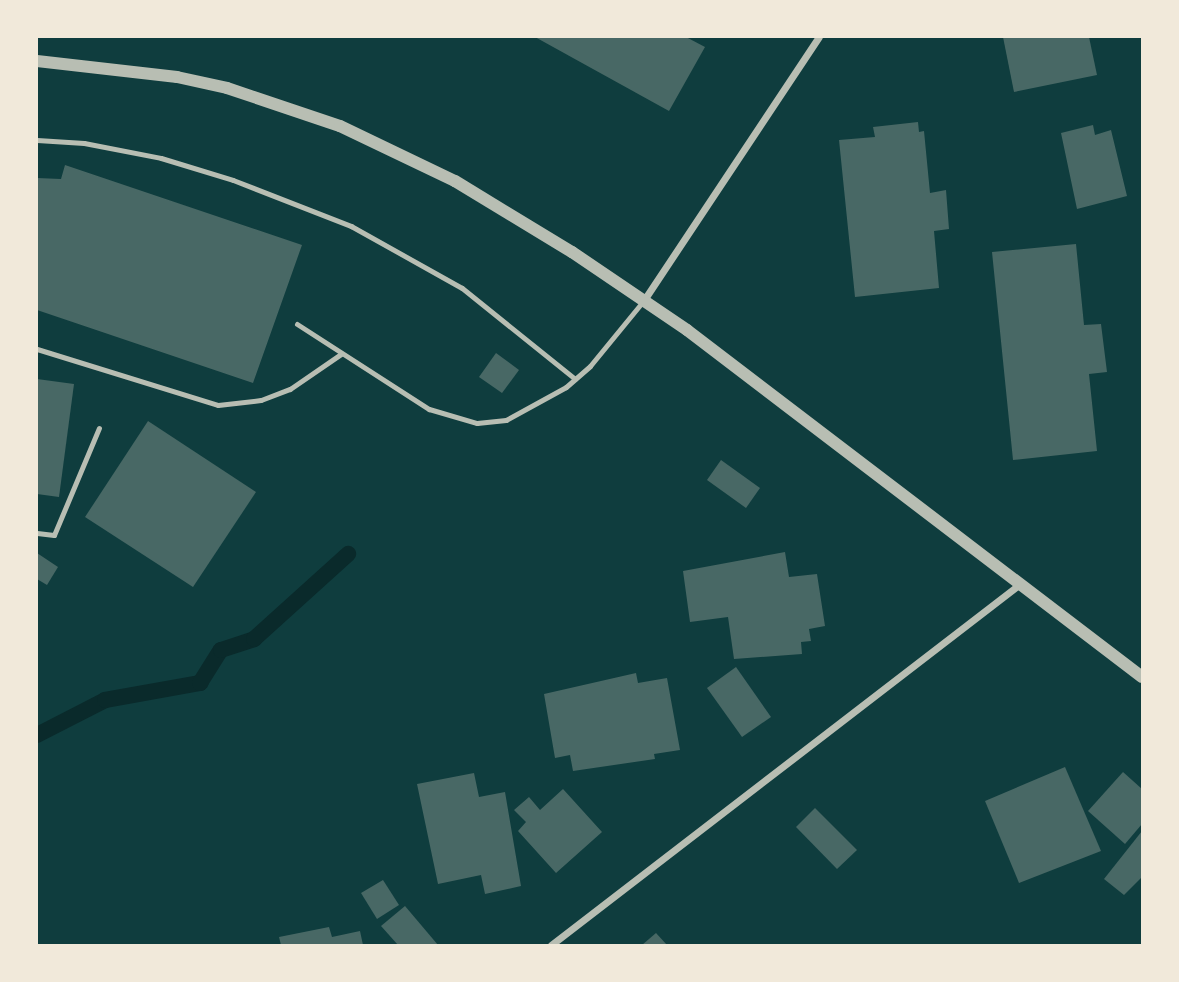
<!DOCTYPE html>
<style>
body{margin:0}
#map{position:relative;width:1179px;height:982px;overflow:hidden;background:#0f3d3e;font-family:"Space Grotesk",sans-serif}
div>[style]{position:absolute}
.stream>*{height:16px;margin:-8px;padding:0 8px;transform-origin:8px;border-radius:8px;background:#0a2a2b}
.building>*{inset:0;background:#486865}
.service>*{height:5px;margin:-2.5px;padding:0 2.5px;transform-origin:2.5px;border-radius:2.5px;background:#b8beb3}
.minor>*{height:7px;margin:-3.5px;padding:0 3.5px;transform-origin:3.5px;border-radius:3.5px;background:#b8beb3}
.tertiary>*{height:12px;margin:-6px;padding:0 6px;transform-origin:6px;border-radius:6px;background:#b8beb3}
span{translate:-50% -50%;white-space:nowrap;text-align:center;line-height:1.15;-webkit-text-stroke:6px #f1e9da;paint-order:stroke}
.frame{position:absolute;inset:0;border:38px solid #f1e9da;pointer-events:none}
</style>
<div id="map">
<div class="stream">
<i style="left:37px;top:735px;width:76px;rotate:-27.2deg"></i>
<i style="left:105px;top:700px;width:97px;rotate:-10.1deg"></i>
<i style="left:200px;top:683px;width:39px;rotate:-58deg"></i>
<i style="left:221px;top:650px;width:35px;rotate:-18deg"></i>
<i style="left:254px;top:639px;width:127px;rotate:-42.1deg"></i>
</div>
<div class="building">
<i style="clip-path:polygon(535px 37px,686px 37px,705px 47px,669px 111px)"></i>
<i style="clip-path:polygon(1003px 37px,1089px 37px,1097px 75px,1014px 92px)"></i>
<i style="clip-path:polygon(918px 122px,919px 132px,924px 131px,930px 193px,946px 190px,949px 229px,934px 231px,939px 288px,855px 297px,839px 140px,875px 137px,873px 127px)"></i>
<i style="clip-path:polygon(1093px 125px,1095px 135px,1111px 130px,1127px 196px,1077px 209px,1061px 133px)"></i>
<i style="clip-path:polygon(65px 165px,302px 245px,253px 383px,37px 310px,37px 178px,61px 179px)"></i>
<i style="clip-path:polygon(1076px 244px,1084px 325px,1101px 324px,1107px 372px,1089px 374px,1097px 451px,1013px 460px,992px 252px)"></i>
<i style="clip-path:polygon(496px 353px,519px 370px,502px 393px,479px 377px)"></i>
<i style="clip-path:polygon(37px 379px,74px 384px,59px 497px,37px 494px)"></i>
<i style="clip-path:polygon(148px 421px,256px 492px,193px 587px,85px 517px)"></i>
<i style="clip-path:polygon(721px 460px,760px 488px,746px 508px,707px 480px)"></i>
<i style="clip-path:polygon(785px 552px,789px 577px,817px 574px,825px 626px,809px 629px,811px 641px,801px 642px,802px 654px,734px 659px,728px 617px,690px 622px,683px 571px)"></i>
<i style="clip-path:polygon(37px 553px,58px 567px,47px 585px,37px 579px)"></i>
<i style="clip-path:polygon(736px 667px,771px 717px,742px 737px,707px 688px)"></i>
<i style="clip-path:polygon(636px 673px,638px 683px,667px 678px,680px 750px,654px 754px,655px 759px,573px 771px,570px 755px,555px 758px,544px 694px)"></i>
<i style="clip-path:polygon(1065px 767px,1101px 851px,1019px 883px,985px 801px)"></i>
<i style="clip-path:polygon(1123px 772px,1142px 789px,1142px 824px,1125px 844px,1088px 811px)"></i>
<i style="clip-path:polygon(474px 773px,479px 797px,505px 792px,521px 886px,485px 894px,481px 875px,438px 884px,417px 784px)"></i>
<i style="clip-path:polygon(563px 789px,602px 832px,556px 873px,518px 831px,526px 822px,514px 810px,529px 797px,540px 810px)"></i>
<i style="clip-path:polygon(815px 808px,857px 850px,837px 869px,796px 827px)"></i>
<i style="clip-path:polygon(1142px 831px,1142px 877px,1124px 895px,1104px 879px)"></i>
<i style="clip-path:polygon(383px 880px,399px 905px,377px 919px,361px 893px)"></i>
<i style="clip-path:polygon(405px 906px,438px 945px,398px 945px,381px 926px)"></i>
<i style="clip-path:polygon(329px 927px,332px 937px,360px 931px,363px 945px,281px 945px,279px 937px)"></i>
<i style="clip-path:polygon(656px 933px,667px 945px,642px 945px)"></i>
</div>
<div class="service">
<i style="left:37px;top:140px;width:47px;rotate:3.7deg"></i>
<i style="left:84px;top:143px;width:78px;rotate:11deg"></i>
<i style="left:161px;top:158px;width:75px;rotate:17deg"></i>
<i style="left:233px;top:180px;width:127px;rotate:21.3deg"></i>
<i style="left:351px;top:226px;width:127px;rotate:29.2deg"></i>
<i style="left:462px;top:288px;width:145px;rotate:38.8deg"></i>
<i style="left:297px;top:324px;width:157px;rotate:32.8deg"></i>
<i style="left:429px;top:409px;width:50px;rotate:16.3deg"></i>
<i style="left:477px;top:423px;width:29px;rotate:-6deg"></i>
<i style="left:506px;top:420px;width:68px;rotate:-28.8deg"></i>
<i style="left:566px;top:387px;width:32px;rotate:-41deg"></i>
<i style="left:590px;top:366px;width:85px;rotate:-50.7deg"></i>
<i style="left:37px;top:349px;width:189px;rotate:17.2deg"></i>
<i style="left:218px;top:405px;width:43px;rotate:-6.6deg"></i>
<i style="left:261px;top:400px;width:31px;rotate:-21deg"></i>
<i style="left:290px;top:389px;width:62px;rotate:-34.5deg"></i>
<i style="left:37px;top:533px;width:17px;rotate:7deg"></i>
<i style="left:54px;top:535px;width:116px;rotate:-67.2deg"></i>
</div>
<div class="minor">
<i style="left:644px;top:300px;width:316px;rotate:-56.4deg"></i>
<i style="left:551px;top:945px;width:592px;rotate:-37.59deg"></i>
</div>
<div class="tertiary">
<i style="left:37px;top:61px;width:141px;rotate:6.5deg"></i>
<i style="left:177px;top:77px;width:51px;rotate:12.4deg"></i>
<i style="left:227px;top:88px;width:119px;rotate:18.6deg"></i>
<i style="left:340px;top:126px;width:127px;rotate:25.6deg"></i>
<i style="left:455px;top:181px;width:137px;rotate:31.3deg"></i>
<i style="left:572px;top:252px;width:139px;rotate:34.1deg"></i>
<i style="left:687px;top:330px;width:572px;rotate:37.33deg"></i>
</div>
<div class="frame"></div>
</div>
